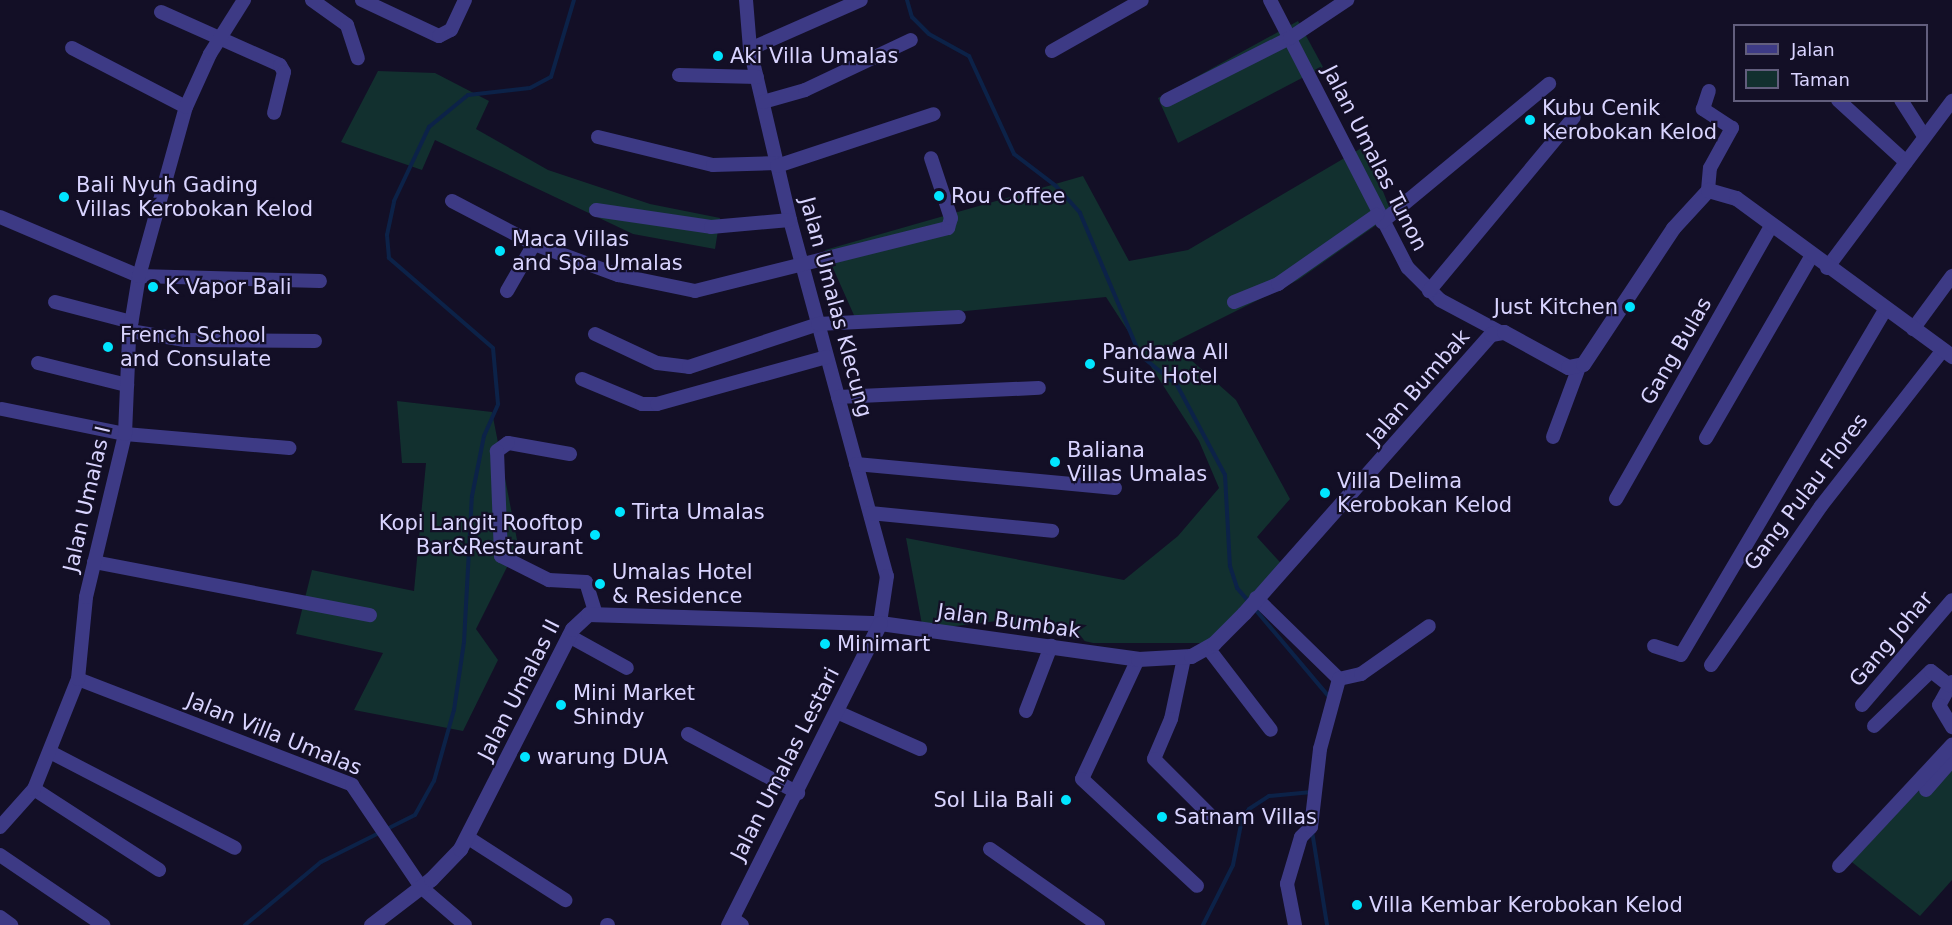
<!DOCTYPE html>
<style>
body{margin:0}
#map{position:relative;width:1952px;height:925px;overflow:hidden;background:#130f26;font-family:"DejaVu Sans",sans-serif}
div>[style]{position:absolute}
.green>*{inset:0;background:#12302f}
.stream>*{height:4px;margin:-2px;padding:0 2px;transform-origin:2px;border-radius:2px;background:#0c2248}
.minor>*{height:14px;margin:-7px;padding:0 7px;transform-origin:7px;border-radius:7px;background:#3d3a85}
.tertiary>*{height:15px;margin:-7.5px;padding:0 7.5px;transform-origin:7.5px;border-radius:7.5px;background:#3d3a85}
.dots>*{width:16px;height:16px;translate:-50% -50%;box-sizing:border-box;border:3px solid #130f26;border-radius:50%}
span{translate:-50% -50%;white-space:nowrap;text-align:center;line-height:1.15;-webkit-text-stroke:4.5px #130f26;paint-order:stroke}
.poi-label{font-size:21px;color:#d9d4ff}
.left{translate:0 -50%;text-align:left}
.right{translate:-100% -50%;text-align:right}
.street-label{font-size:21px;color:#d9d4ff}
.legend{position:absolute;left:1733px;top:24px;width:195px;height:78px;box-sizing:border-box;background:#130f26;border:2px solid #625e7d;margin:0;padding:8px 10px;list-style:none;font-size:18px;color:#d9d4ff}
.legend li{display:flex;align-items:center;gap:12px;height:30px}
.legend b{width:30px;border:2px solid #625e7d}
</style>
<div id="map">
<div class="green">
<i style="clip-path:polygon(1298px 21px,1323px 67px,1178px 143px,1158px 98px)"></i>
<i style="clip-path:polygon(378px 71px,435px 73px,489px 101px,476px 129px,548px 170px,650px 204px,720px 218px,715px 249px,633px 234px,435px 140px,422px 170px,341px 142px)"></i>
<i style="clip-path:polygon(1365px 146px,1392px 214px,1298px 280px,1172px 343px,1236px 400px,1290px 499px,1257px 537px,1288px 571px,1218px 643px,1093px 643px,997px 621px,923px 630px,906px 538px,1124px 580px,1178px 536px,1219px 488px,1199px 441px,1106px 297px,857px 322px,825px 250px,1083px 176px,1129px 261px,1188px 250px)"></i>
<i style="clip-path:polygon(397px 401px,492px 412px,518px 545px,476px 629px,498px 660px,463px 731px,354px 710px,383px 653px,296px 634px,312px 570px,414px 591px,426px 463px,402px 463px)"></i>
<i style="clip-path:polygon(1952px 759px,1952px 880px,1920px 916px,1848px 859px)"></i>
</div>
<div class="stream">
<i style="left:907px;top:0;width:18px;rotate:74deg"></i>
<i style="left:912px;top:17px;width:24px;rotate:45deg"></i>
<i style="left:929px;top:34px;width:46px;rotate:28.8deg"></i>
<i style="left:969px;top:56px;width:108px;rotate:65.3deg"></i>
<i style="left:1014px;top:154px;width:53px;rotate:37.3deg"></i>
<i style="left:1056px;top:186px;width:36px;rotate:48deg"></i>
<i style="left:1080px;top:213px;width:154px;rotate:67.1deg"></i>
<i style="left:1140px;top:355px;width:48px;rotate:39deg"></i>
<i style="left:1177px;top:385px;width:102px;rotate:61.9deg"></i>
<i style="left:1225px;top:475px;width:91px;rotate:86.9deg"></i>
<i style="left:1230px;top:566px;width:23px;rotate:72deg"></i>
<i style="left:1237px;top:588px;width:18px;rotate:49deg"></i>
<i style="left:1254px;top:608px;width:118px;rotate:49.8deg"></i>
<i style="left:1312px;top:831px;width:95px;rotate:80.9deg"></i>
<i style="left:245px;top:925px;width:99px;rotate:-39.7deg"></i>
<i style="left:321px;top:862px;width:105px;rotate:-26.6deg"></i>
<i style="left:415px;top:815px;width:39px;rotate:-61deg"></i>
<i style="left:434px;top:781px;width:74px;rotate:-74.3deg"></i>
<i style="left:454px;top:710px;width:69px;rotate:-81.6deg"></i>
<i style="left:464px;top:642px;width:146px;rotate:-86.9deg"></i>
<i style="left:472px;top:496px;width:61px;rotate:-78.7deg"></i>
<i style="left:484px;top:436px;width:35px;rotate:-66deg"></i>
<i style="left:498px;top:404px;width:56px;rotate:-95.1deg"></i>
<i style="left:493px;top:348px;width:138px;rotate:-139.1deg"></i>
<i style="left:389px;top:258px;width:23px;rotate:-95deg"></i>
<i style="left:387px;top:235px;width:35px;rotate:-78deg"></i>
<i style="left:394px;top:201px;width:82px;rotate:-64.7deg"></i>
<i style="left:429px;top:127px;width:50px;rotate:-39.4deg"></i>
<i style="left:468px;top:95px;width:62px;rotate:-6.4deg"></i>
<i style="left:530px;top:88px;width:24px;rotate:-28deg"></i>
<i style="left:551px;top:77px;width:80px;rotate:-73.4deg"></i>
<i style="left:1203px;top:925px;width:67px;rotate:-63.4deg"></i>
<i style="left:1233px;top:865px;width:47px;rotate:-78.9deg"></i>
<i style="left:1242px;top:819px;width:12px;rotate:-55deg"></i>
<i style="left:1249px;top:809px;width:24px;rotate:-33deg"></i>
<i style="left:1269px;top:796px;width:43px;rotate:-5.3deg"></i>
</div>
<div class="minor">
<i style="left:312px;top:0;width:43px;rotate:35.5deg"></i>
<i style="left:347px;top:25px;width:35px;rotate:72deg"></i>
<i style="left:362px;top:0;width:85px;rotate:25.1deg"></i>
<i style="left:439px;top:36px;width:13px;rotate:-27deg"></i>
<i style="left:451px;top:30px;width:33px;rotate:-65deg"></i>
<i style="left:746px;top:0;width:49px;rotate:85.3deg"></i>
<i style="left:750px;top:49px;width:176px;rotate:76.8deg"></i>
<i style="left:790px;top:220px;width:369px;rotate:74.8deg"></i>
<i style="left:887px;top:576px;width:48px;rotate:98.5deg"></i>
<i style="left:1270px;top:0;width:301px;rotate:62.8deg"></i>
<i style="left:1408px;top:268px;width:45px;rotate:45deg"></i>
<i style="left:1440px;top:300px;width:66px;rotate:28.1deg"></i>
<i style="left:161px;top:12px;width:130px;rotate:24deg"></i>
<i style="left:280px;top:65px;width:8px;rotate:60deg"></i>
<i style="left:284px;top:72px;width:42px;rotate:103.7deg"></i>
<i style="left:72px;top:48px;width:128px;rotate:27.4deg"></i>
<i style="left:750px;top:49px;width:121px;rotate:-23.8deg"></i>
<i style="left:1052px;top:51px;width:103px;rotate:-29.5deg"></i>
<i style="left:679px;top:75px;width:78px;rotate:1.5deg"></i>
<i style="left:1167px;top:100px;width:138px;rotate:-26.8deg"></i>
<i style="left:1290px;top:38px;width:69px;rotate:-33.7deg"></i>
<i style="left:1838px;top:100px;width:92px;rotate:42.4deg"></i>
<i style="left:1901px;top:100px;width:43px;rotate:57.4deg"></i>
<i style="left:763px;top:102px;width:44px;rotate:-15.9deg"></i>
<i style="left:805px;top:90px;width:117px;rotate:-25.3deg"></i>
<i style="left:598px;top:137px;width:118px;rotate:13.7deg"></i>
<i style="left:713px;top:165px;width:64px;rotate:-1.8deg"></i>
<i style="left:777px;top:166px;width:165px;rotate:-18.3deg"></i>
<i style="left:1708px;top:190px;width:22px;rotate:-85deg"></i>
<i style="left:1710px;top:168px;width:46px;rotate:-61.2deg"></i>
<i style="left:1732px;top:128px;width:35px;rotate:-147deg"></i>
<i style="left:1703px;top:109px;width:19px;rotate:-72deg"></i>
<i style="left:452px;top:201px;width:93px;rotate:27.7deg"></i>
<i style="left:534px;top:244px;width:90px;rotate:20.3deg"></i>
<i style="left:618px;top:275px;width:79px;rotate:11.7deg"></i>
<i style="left:695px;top:291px;width:261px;rotate:-14deg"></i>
<i style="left:948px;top:228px;width:10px;rotate:-73deg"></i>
<i style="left:951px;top:218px;width:63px;rotate:-108.4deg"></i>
<i style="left:596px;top:210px;width:116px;rotate:8.4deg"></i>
<i style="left:711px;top:227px;width:79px;rotate:-5.1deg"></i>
<i style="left:0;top:217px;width:151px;rotate:23deg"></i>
<i style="left:139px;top:276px;width:181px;rotate:1.6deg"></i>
<i style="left:1382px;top:222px;width:217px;rotate:-39.6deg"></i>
<i style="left:1827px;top:268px;width:209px;rotate:-53.2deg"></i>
<i style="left:507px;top:291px;width:54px;rotate:-60.1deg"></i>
<i style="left:1429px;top:291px;width:226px;rotate:-50.2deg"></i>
<i style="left:55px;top:302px;width:79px;rotate:14.7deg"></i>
<i style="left:1234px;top:302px;width:48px;rotate:-22.2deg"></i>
<i style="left:1278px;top:284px;width:121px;rotate:-34.9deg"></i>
<i style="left:1913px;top:329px;width:66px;rotate:-53.7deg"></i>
<i style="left:130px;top:331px;width:56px;rotate:9.3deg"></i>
<i style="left:185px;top:340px;width:130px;rotate:0.4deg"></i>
<i style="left:595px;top:334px;width:68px;rotate:25.1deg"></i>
<i style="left:657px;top:363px;width:32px;rotate:7deg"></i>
<i style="left:689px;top:367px;width:136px;rotate:-18.4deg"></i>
<i style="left:818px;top:324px;width:141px;rotate:-2.8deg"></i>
<i style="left:38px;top:363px;width:92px;rotate:13.9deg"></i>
<i style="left:582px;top:379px;width:65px;rotate:22.6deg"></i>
<i style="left:642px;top:404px;width:15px"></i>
<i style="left:657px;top:404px;width:176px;rotate:-15.5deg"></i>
<i style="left:838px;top:397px;width:201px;rotate:-2.6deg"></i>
<i style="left:2px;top:409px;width:126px;rotate:11.5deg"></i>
<i style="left:125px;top:434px;width:165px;rotate:4.9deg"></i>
<i style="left:1553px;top:437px;width:75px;rotate:-69.6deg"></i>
<i style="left:1706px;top:438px;width:211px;rotate:-59.9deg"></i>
<i style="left:570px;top:454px;width:63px;rotate:-169.9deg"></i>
<i style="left:508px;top:443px;width:14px;rotate:144deg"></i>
<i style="left:497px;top:451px;width:105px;rotate:87.8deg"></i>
<i style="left:501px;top:556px;width:54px;rotate:26.6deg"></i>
<i style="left:549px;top:580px;width:37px;rotate:3deg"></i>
<i style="left:586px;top:582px;width:31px;rotate:73deg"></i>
<i style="left:856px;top:464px;width:260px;rotate:5.3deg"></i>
<i style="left:1616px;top:499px;width:316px;rotate:-60.4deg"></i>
<i style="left:870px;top:513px;width:183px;rotate:5.6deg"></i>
<i style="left:94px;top:562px;width:281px;rotate:10.9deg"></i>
<i style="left:1256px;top:598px;width:116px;rotate:44.3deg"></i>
<i style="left:569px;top:636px;width:66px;rotate:28.9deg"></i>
<i style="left:1654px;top:646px;width:28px;rotate:18deg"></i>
<i style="left:1681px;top:655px;width:403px;rotate:-59.4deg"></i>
<i style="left:1208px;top:648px;width:103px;rotate:52.5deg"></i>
<i style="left:1184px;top:658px;width:62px;rotate:102deg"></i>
<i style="left:1171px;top:719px;width:43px;rotate:113deg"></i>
<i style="left:1154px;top:759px;width:78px;rotate:45deg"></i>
<i style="left:1138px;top:659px;width:132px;rotate:115deg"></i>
<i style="left:1082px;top:779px;width:157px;rotate:42.9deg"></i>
<i style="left:1711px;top:665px;width:193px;rotate:-55.3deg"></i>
<i style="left:1821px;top:506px;width:198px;rotate:-52deg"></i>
<i style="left:78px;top:679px;width:294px;rotate:21.1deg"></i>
<i style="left:352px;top:785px;width:123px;rotate:55.9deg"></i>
<i style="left:421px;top:887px;width:58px;rotate:40.8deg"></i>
<i style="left:1339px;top:679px;width:23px;rotate:-13deg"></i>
<i style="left:1361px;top:674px;width:83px;rotate:-35.2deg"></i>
<i style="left:1952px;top:682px;width:26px;rotate:119deg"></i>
<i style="left:1939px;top:705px;width:26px;rotate:59deg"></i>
<i style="left:1862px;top:705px;width:138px;rotate:-49.4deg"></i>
<i style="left:1026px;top:711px;width:70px;rotate:-69deg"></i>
<i style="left:837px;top:712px;width:91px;rotate:24deg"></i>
<i style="left:1874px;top:726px;width:79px;rotate:-44deg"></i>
<i style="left:1931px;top:671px;width:23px;rotate:38deg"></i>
<i style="left:688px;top:734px;width:125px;rotate:28.2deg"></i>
<i style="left:50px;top:752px;width:208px;rotate:27.4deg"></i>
<i style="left:34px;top:789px;width:149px;rotate:32.9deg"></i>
<i style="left:1926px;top:790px;width:40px;rotate:-49deg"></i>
<i style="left:0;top:827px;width:51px;rotate:-48.2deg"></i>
<i style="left:34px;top:789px;width:118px;rotate:-68.2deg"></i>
<i style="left:78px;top:679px;width:82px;rotate:-84.4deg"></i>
<i style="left:86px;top:597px;width:168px;rotate:-76.5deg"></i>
<i style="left:125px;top:434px;width:97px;rotate:-87.6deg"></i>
<i style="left:129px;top:337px;width:62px;rotate:-80.7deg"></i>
<i style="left:139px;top:276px;width:175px;rotate:-74.5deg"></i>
<i style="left:186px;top:107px;width:58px;rotate:-65.6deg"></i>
<i style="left:210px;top:54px;width:64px;rotate:-57.8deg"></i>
<i style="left:467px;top:837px;width:117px;rotate:32.7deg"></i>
<i style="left:990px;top:849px;width:132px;rotate:35.1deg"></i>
<i style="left:0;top:855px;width:125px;rotate:34.2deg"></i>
<i style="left:1839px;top:866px;width:166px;rotate:-47deg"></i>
<i style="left:0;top:917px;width:14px;rotate:36deg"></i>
<i style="left:732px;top:918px;width:12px;rotate:35deg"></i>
<i style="left:607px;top:925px;width:1px"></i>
<i style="left:1295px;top:925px;width:42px;rotate:-101deg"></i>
<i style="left:1287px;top:884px;width:49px;rotate:-73.4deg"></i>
<i style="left:1301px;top:837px;width:14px;rotate:-45deg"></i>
<i style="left:1311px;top:827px;width:79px;rotate:-83.4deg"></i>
<i style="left:1320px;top:749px;width:73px;rotate:-74.8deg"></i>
</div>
<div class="tertiary">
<i style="left:371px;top:925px;width:76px;rotate:-37.5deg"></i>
<i style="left:431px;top:879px;width:42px;rotate:-46deg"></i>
<i style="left:460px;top:849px;width:247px;rotate:-63deg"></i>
<i style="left:572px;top:629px;width:22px;rotate:-43deg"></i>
<i style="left:588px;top:614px;width:292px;rotate:1.8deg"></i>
<i style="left:880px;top:623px;width:260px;rotate:7.9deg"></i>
<i style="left:1138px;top:659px;width:53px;rotate:-3.2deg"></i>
<i style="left:1191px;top:656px;width:26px;rotate:-29deg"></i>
<i style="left:1214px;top:643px;width:42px;rotate:-45deg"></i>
<i style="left:1244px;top:613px;width:373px;rotate:-48.5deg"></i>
<i style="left:1491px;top:334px;width:13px;rotate:-9deg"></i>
<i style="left:1504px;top:332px;width:73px;rotate:28.7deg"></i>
<i style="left:1568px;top:367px;width:15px;rotate:-11deg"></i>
<i style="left:1583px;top:364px;width:163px;rotate:-56.5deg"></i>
<i style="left:1673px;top:228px;width:52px;rotate:-47.4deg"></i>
<i style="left:1708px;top:190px;width:29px;rotate:16deg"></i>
<i style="left:1736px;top:198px;width:268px;rotate:36.2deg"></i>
<i style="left:728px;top:925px;width:338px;rotate:-63.3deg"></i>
</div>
<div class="dots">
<i style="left:718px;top:56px;background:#00e5ff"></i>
<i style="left:1530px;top:120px;background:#00e5ff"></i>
<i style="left:939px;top:196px;background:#00e5ff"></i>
<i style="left:64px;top:197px;background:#00e5ff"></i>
<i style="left:500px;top:251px;background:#00e5ff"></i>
<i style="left:153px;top:287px;background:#00e5ff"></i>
<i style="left:1630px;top:307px;background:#00e5ff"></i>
<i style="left:108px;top:347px;background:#00e5ff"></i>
<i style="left:1090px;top:364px;background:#00e5ff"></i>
<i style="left:1055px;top:462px;background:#00e5ff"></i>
<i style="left:1325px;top:493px;background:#00e5ff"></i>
<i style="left:620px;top:512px;background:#00e5ff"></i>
<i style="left:595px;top:535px;background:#00e5ff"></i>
<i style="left:600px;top:584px;background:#00e5ff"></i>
<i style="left:825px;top:644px;background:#00e5ff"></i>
<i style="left:561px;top:705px;background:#00e5ff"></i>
<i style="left:525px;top:757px;background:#00e5ff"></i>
<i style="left:1066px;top:800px;background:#00e5ff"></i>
<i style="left:1162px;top:817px;background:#00e5ff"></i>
<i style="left:1357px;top:905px;background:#00e5ff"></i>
</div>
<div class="poi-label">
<span class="left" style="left:730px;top:56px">Aki Villa Umalas</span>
<span class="left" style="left:1542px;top:120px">Kubu Cenik<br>Kerobokan Kelod</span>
<span class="left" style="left:76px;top:197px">Bali Nyuh Gading<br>Villas Kerobokan Kelod</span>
<span class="left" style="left:951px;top:196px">Rou Coffee</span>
<span class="left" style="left:512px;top:251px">Maca Villas<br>and Spa Umalas</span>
<span class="left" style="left:165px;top:287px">K Vapor Bali</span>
<span class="right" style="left:1618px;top:307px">Just Kitchen</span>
<span class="left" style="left:120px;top:347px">French School<br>and Consulate</span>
<span class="left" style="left:1102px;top:364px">Pandawa All<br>Suite Hotel</span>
<span class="left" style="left:1067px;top:462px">Baliana<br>Villas Umalas</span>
<span class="left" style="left:1337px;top:493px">Villa Delima<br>Kerobokan Kelod</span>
<span class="left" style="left:632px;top:512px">Tirta Umalas</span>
<span class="right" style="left:583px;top:535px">Kopi Langit Rooftop<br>Bar&amp;Restaurant</span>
<span class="left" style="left:612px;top:584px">Umalas Hotel<br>&amp; Residence</span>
<span class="left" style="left:837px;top:644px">Minimart</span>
<span class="left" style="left:573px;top:705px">Mini Market<br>Shindy</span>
<span class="left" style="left:537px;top:757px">warung DUA</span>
<span class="right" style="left:1054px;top:800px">Sol Lila Bali</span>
<span class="left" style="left:1174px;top:817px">Satnam Villas</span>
<span class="left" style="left:1369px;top:905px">Villa Kembar Kerobokan Kelod</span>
</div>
<div class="street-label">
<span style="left:1375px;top:158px;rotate:63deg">Jalan Umalas Tunon</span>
<span style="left:836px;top:307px;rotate:75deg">Jalan Umalas Klecung</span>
<span style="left:1676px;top:351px;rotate:-60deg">Gang Bulas</span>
<span style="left:1418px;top:387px;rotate:-49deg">Jalan Bumbak</span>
<span style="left:1806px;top:492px;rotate:-53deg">Gang Pulau Flores</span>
<span style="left:87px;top:499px;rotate:-77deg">Jalan Umalas I</span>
<span style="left:1009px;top:621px;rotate:8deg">Jalan Bumbak</span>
<span style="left:1891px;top:639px;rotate:-50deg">Gang Johar</span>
<span style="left:519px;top:690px;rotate:-63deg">Jalan Umalas II</span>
<span style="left:274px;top:734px;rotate:22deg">Jalan Villa Umalas</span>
<span style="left:785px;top:764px;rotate:-63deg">Jalan Umalas Lestari</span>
</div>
<ul class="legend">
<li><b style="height:8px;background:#3d3a85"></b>Jalan</li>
<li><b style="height:16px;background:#12302f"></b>Taman</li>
</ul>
</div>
